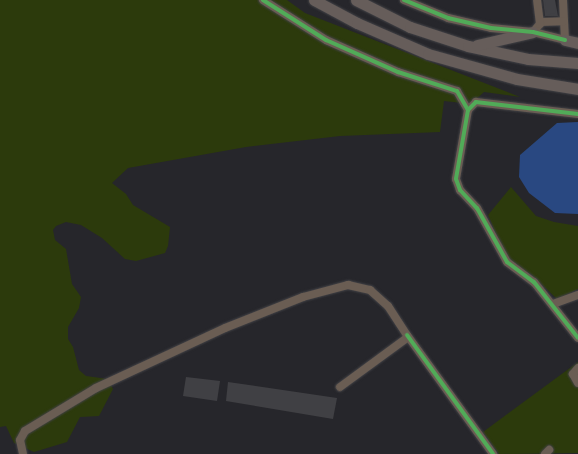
<!DOCTYPE html>
<style>
body{margin:0}
#map{position:relative;width:578px;height:454px;overflow:hidden;background:#26262b;font-family:Poppins,sans-serif}
div>[style]{position:absolute}
.green>*{inset:0;background:#2c3a0c}
.water>*{inset:0;background:#294881}
.building>*{inset:0;background:#404044}
.roads{filter:drop-shadow(0 0 1px #424246) drop-shadow(0 0 1px #424246)}
.minor>*{height:8px;margin:-4px;padding:0 4px;transform-origin:4px;border-radius:4px;background:#6a5d53}
.highway>*{height:11px;margin:-5.5px;padding:0 5.5px;transform-origin:5.5px;border-radius:5.5px;background:#665d5a}
.cycleway>*{height:4px;margin:-2px;padding:0 2px;transform-origin:2px;border-radius:2px;background:#51ab58}
span{translate:-50% -50%;white-space:nowrap;text-align:center;line-height:1.15;-webkit-text-stroke:3px #24252d;paint-order:stroke}
</style>
<div id="map">
<div class="green">
<i style="clip-path:polygon(0 0,287px 0,305px 13px,520px 97px,484px 92px,471px 104px,444px 101px,440px 132px,340px 136px,246px 147px,128px 168px,112px 183px,126px 194px,133px 205px,170px 227px,168px 246px,165px 253px,136px 261px,125px 259px,102px 238px,81px 225px,66px 222px,56px 226px,53px 230px,55px 240px,66px 249px,72px 284px,81px 297px,79px 308px,68px 327px,68px 339px,73px 347px,79px 370px,86px 376px,108px 379px,113px 389px,99px 416px,80px 417px,67px 442px,34px 452px,14px 443px,6px 426px,0 427px)"></i>
<i style="clip-path:polygon(511px 187px,536px 216px,554px 222px,578px 226px,578px 289px,557px 299px,531px 274px,519px 268px,506px 256px,488px 215px)"></i>
<i style="clip-path:polygon(578px 362px,578px 453px,499px 454px,483px 432px)"></i>
</div>
<div class="water">
<i style="clip-path:polygon(578px 122px,578px 214px,555px 213px,529px 193px,519px 177px,520px 155px,557px 123px)"></i>
</div>
<div class="building">
<i style="clip-path:polygon(543px 0,555px 0,558px 16px,545px 16px)"></i>
<i style="clip-path:polygon(186px 377px,220px 381px,217px 401px,183px 396px)"></i>
<i style="clip-path:polygon(228px 382px,337px 398px,333px 419px,226px 401px)"></i>
</div>
<div class="roads">
<div class="minor">
<i style="left:263px;top:0;width:75px;rotate:32.4deg"></i>
<i style="left:326px;top:40px;width:79px;rotate:24deg"></i>
<i style="left:398px;top:72px;width:62px;rotate:17.9deg"></i>
<i style="left:457px;top:91px;width:22px;rotate:60deg"></i>
<i style="left:404px;top:0;width:48px;rotate:22.2deg"></i>
<i style="left:448px;top:18px;width:44px;rotate:13.1deg"></i>
<i style="left:491px;top:28px;width:42px;rotate:5.4deg"></i>
<i style="left:533px;top:32px;width:33px;rotate:14deg"></i>
<i style="left:565px;top:40px;width:40px;rotate:-92.9deg"></i>
<i style="left:540px;top:22px;width:24px;rotate:-2deg"></i>
<i style="left:533px;top:32px;width:11px;rotate:-49deg"></i>
<i style="left:540px;top:24px;width:24px;rotate:-97deg"></i>
<i style="left:578px;top:114px;width:103px;rotate:-173.3deg"></i>
<i style="left:476px;top:102px;width:11px;rotate:135deg"></i>
<i style="left:468px;top:110px;width:70px;rotate:99.9deg"></i>
<i style="left:456px;top:179px;width:12px;rotate:70deg"></i>
<i style="left:460px;top:190px;width:25px;rotate:47deg"></i>
<i style="left:477px;top:208px;width:62px;rotate:60.9deg"></i>
<i style="left:507px;top:262px;width:34px;rotate:37deg"></i>
<i style="left:534px;top:282px;width:71px;rotate:51.8deg"></i>
<i style="left:553px;top:304px;width:27px;rotate:-20deg"></i>
<i style="left:578px;top:368px;width:8px;rotate:130deg"></i>
<i style="left:573px;top:374px;width:10px;rotate:61deg"></i>
<i style="left:340px;top:387px;width:84px;rotate:-36.3deg"></i>
<i style="left:23px;top:454px;width:14px;rotate:-102deg"></i>
<i style="left:20px;top:440px;width:10px;rotate:-61deg"></i>
<i style="left:25px;top:431px;width:83px;rotate:-31.2deg"></i>
<i style="left:96px;top:388px;width:142px;rotate:-24.9deg"></i>
<i style="left:225px;top:328px;width:84px;rotate:-21.7deg"></i>
<i style="left:303px;top:297px;width:47px;rotate:-14.9deg"></i>
<i style="left:348px;top:285px;width:23px;rotate:13deg"></i>
<i style="left:370px;top:290px;width:24px;rotate:42deg"></i>
<i style="left:388px;top:306px;width:35px;rotate:57deg"></i>
<i style="left:407px;top:335px;width:147px;rotate:54.1deg"></i>
<i style="left:545px;top:454px;width:6px;rotate:-45deg"></i>
</div>
<div class="highway">
<i style="left:314px;top:0;width:49px;rotate:28.1deg"></i>
<i style="left:357px;top:23px;width:77px;rotate:23.6deg"></i>
<i style="left:428px;top:54px;width:92px;rotate:15.7deg"></i>
<i style="left:517px;top:79px;width:62px;rotate:9.3deg"></i>
<i style="left:356px;top:0;width:60px;rotate:26.6deg"></i>
<i style="left:410px;top:27px;width:61px;rotate:18.1deg"></i>
<i style="left:468px;top:46px;width:61px;rotate:12.2deg"></i>
<i style="left:528px;top:59px;width:50px;rotate:4.6deg"></i>
<i style="left:565px;top:40px;width:13px;rotate:13deg"></i>
<i style="left:477px;top:45px;width:57px;rotate:-13.1deg"></i>
</div>
</div>
<div class="cycleway">
<i style="left:263px;top:0;width:75px;rotate:32.4deg"></i>
<i style="left:326px;top:40px;width:79px;rotate:24deg"></i>
<i style="left:398px;top:72px;width:62px;rotate:17.9deg"></i>
<i style="left:457px;top:91px;width:22px;rotate:60deg"></i>
<i style="left:404px;top:0;width:48px;rotate:22.2deg"></i>
<i style="left:448px;top:18px;width:44px;rotate:13.1deg"></i>
<i style="left:491px;top:28px;width:42px;rotate:5.4deg"></i>
<i style="left:533px;top:32px;width:33px;rotate:14deg"></i>
<i style="left:578px;top:114px;width:103px;rotate:-173.3deg"></i>
<i style="left:476px;top:102px;width:11px;rotate:135deg"></i>
<i style="left:468px;top:110px;width:70px;rotate:99.9deg"></i>
<i style="left:456px;top:179px;width:12px;rotate:70deg"></i>
<i style="left:460px;top:190px;width:25px;rotate:47deg"></i>
<i style="left:477px;top:208px;width:62px;rotate:60.9deg"></i>
<i style="left:507px;top:262px;width:34px;rotate:37deg"></i>
<i style="left:534px;top:282px;width:71px;rotate:51.8deg"></i>
<i style="left:407px;top:335px;width:147px;rotate:54.1deg"></i>
</div>
</div>
